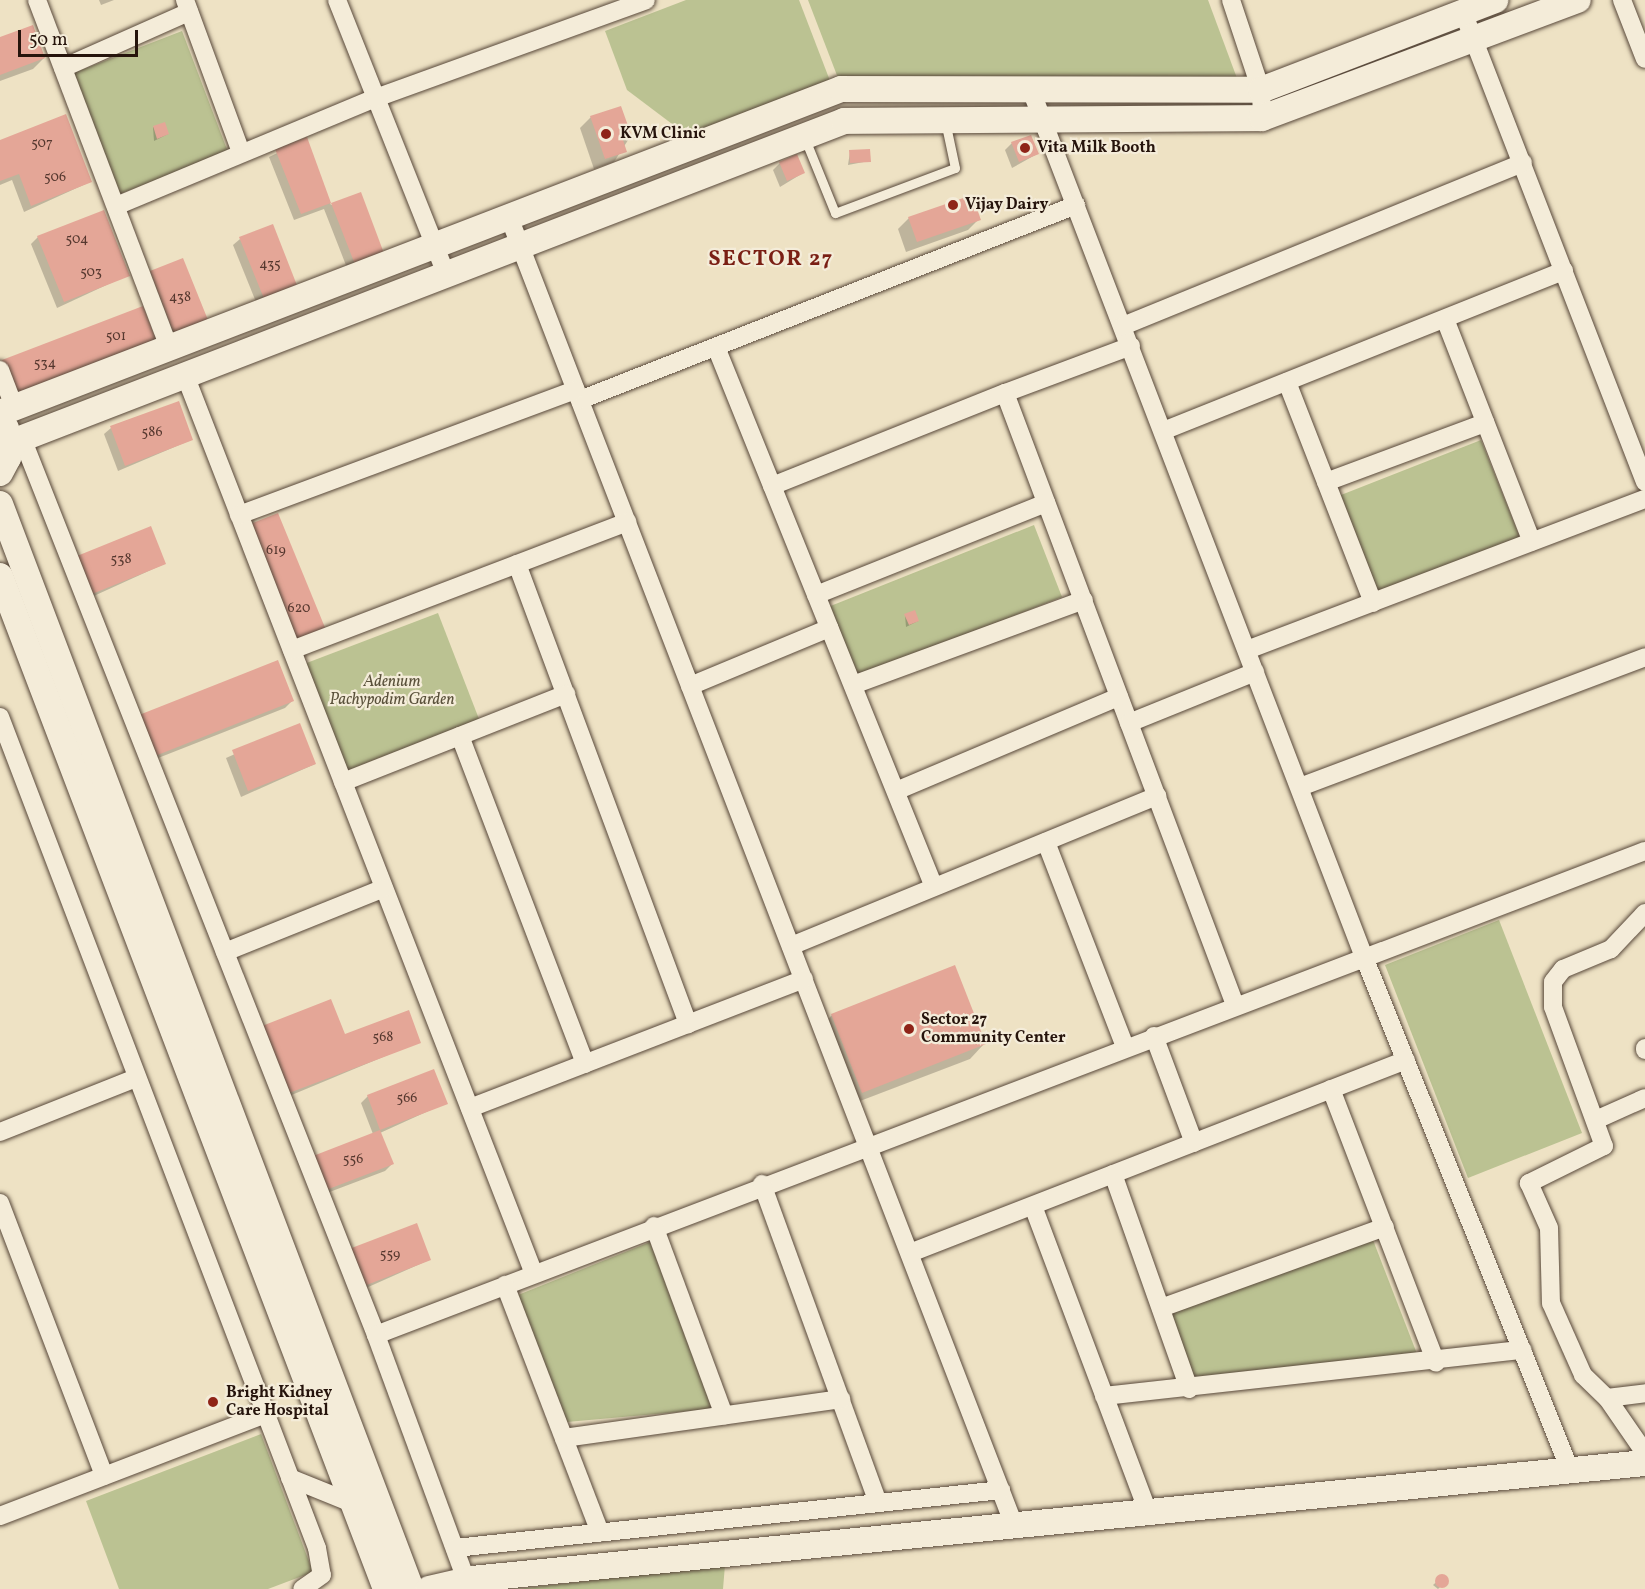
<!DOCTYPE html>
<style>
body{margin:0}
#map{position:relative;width:1645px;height:1589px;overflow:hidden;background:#eee2c4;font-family:Vollkorn,serif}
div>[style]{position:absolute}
.green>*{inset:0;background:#bbc292}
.shadow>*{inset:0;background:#0003}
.building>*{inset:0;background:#e4a697}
.round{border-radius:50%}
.roads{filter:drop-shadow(0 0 2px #58483a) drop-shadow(0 0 2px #58483a)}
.lane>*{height:9px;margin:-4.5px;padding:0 4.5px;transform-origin:4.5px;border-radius:4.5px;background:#f4ecd9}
.street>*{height:18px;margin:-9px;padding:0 9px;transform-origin:9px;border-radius:9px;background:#f4ecd9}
.secondary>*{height:26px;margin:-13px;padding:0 13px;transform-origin:13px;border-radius:13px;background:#f4ecd9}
.dots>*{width:16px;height:16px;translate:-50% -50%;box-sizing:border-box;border:3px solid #f4ecd9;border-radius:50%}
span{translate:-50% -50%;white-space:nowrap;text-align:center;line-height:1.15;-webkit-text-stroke:4.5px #f4ecd9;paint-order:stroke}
.number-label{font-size:14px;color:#56382f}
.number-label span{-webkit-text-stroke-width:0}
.poi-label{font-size:16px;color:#26140c;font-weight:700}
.left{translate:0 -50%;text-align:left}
.park-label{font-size:16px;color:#5a513b;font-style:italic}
.district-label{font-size:22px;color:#7a1f14;font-weight:700;letter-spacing:1.5px}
.scale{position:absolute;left:18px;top:30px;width:120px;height:27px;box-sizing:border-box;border:3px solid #26140c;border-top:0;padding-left:8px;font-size:18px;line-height:21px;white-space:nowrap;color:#26140c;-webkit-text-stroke:4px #f4ecd9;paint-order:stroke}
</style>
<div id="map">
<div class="green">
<i style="clip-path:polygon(686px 0,799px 0,832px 86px,692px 139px,627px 90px,605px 31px)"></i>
<i style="clip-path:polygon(808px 0,1208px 0,1238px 81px,838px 78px)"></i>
<i style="clip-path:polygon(182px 31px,228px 152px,117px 195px,71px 74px)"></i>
<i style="clip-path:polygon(1481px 440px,1521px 540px,1380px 596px,1341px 495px)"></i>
<i style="clip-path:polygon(1034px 525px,1062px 597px,856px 678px,828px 607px)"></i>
<i style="clip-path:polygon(438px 613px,479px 719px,346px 771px,304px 664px)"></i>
<i style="clip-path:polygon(1499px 920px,1582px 1133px,1468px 1178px,1385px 965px)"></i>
<i style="clip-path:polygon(1373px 1240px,1419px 1359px,1195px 1381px,1172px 1313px)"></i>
<i style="clip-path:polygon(650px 1242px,712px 1409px,567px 1422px,518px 1295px)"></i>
<i style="clip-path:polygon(261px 1434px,313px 1572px,268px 1589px,119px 1589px,86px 1501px)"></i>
<i style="clip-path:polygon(725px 1565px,723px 1589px,517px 1589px)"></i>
</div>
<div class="shadow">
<i style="clip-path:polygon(99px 0,114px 0,101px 5px)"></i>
<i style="clip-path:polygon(0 39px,44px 58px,33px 69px,0 81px)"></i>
<i style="clip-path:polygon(591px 117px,630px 137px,614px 162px,594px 169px,580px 128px)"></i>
<i style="clip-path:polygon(153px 127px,168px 134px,154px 141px)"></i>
<i style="clip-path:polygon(306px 139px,331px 205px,360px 194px,383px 256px,349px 273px,324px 209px,294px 220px,269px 157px)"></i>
<i style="clip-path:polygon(0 141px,90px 182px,24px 212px,12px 180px,0 185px)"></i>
<i style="clip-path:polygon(1012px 143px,1037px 154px,1012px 168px,1005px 150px)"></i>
<i style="clip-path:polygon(850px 152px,869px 161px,848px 165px)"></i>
<i style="clip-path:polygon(780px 163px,803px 173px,780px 187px,773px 170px)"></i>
<i style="clip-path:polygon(909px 218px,979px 219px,968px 230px,906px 252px,898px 229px)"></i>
<i style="clip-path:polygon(38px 237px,128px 275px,57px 308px,31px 244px)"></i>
<i style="clip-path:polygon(240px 239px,298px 293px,260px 312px,233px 245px)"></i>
<i style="clip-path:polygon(151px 272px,208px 325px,169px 344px,144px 279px)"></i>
<i style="clip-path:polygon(111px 428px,191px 440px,118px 471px,104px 434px)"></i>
<i style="clip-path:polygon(77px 557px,164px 564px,85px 600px)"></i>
<i style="clip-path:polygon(905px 615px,918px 621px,906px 627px)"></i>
<i style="clip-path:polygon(292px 701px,285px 708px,148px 762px,140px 716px)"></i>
<i style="clip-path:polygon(299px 725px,315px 764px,241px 797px,226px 758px)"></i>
<i style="clip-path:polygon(832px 1015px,984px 1044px,970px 1059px,847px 1106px,818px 1030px)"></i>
<i style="clip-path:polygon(345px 1036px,419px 1042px,282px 1099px)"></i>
<i style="clip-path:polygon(368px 1096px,446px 1103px,380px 1133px,392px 1164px,385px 1171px,319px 1196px,373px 1134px,361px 1103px)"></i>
<i style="clip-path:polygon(343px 1257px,429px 1260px,357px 1292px)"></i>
<i style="clip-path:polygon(1443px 1576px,1447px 1580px,1438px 1589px,1433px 1585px)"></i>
</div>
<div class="building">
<i style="clip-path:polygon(33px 25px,45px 58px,0 75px,0 37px)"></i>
<i style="clip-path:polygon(621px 106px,632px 137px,623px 140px,627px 152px,605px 159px,590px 116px)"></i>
<i style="clip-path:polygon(66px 114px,92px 182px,31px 206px,19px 174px,0 181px,0 140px)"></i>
<i style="clip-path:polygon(165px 122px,169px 134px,157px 139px,153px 126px)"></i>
<i style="clip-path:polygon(1031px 135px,1039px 154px,1019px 162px,1011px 142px)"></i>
<i style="clip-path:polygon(307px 137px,331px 203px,301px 214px,275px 149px)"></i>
<i style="clip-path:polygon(870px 149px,871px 162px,850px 163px,849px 150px)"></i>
<i style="clip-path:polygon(797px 154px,805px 173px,787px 181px,779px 162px)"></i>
<i style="clip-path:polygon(361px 192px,385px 256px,356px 267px,331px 203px)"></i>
<i style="clip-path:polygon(972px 195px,981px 220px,917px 242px,908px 217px)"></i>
<i style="clip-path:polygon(104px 210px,130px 276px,64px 302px,37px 236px)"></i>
<i style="clip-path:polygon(273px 224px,300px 293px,267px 306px,239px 237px)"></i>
<i style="clip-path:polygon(183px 258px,210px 325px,176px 339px,150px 271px)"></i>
<i style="clip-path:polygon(143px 306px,157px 342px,15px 396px,2px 360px)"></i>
<i style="clip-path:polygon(179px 401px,193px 440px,125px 466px,110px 426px)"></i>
<i style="clip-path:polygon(278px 513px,326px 630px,294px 643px,248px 525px)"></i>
<i style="clip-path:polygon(151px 526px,166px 564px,92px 594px,77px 556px)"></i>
<i style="clip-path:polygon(915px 610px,919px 621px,909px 625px,904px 614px)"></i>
<i style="clip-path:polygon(278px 660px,294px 701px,155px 756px,139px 715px)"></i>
<i style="clip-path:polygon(300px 723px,316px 764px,248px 791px,232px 750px)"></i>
<i style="clip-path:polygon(955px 965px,986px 1044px,862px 1093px,831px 1014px)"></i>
<i style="clip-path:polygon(331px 999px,345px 1034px,409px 1010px,421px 1043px,289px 1093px,262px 1026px)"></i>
<i style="clip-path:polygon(434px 1069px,448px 1104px,380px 1130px,367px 1095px)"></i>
<i style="clip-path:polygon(380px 1130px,394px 1164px,326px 1190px,313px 1156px)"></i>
<i style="clip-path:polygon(417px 1223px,431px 1260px,364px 1286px,349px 1249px)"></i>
<i class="round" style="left:1435px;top:1574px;width:14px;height:14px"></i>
</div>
<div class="roads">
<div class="lane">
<i style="left:805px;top:139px;width:80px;rotate:67.9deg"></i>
<i style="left:835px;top:213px;width:128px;rotate:-20.6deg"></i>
<i style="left:955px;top:168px;width:48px;rotate:-102deg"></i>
</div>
<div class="street">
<i style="left:37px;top:0;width:372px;rotate:69.2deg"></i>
<i style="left:185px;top:0;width:162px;rotate:69.8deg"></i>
<i style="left:337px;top:0;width:295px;rotate:68.3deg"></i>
<i style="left:1231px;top:0;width:95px;rotate:71.6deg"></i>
<i style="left:1261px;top:90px;width:28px;rotate:88deg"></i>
<i style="left:1622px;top:0;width:63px;rotate:68.7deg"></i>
<i style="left:1463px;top:12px;width:504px;rotate:68.83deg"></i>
<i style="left:63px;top:68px;width:138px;rotate:-24deg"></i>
<i style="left:1031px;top:90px;width:929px;rotate:68.99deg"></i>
<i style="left:1364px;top:957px;width:553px;rotate:68.12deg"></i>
<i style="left:116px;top:206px;width:282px;rotate:-22.6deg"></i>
<i style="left:376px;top:98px;width:287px;rotate:-19.9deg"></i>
<i style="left:509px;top:217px;width:1402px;rotate:68.89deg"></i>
<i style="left:1445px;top:319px;width:239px;rotate:68.7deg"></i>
<i style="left:1123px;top:326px;width:432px;rotate:-22.2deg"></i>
<i style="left:1131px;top:346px;width:134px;rotate:159.5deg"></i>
<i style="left:1005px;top:393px;width:654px;rotate:69.4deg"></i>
<i style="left:716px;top:347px;width:582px;rotate:68.02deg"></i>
<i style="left:0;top:370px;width:40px;rotate:69deg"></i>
<i style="left:185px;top:375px;width:964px;rotate:68.78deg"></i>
<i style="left:1287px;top:382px;width:237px;rotate:68.7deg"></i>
<i style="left:580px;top:400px;width:533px;rotate:-21.46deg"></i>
<i style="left:1163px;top:431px;width:432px;rotate:-21.8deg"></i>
<i style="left:22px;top:438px;width:964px;rotate:68.46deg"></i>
<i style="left:376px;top:1335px;width:1358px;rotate:-20.88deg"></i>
<i style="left:1326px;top:482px;width:170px;rotate:-20.4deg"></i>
<i style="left:772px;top:486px;width:251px;rotate:-21.8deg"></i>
<i style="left:239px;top:515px;width:359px;rotate:-20.4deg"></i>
<i style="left:517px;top:564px;width:491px;rotate:69.6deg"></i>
<i style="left:816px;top:595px;width:248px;rotate:-21.8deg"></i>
<i style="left:292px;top:650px;width:359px;rotate:-20.9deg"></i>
<i style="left:1247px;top:650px;width:426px;rotate:-20.8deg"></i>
<i style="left:853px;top:685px;width:246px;rotate:-20.2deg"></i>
<i style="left:690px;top:686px;width:151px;rotate:-22.6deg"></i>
<i style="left:0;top:717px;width:889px;rotate:69.12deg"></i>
<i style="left:317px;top:1548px;width:27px;rotate:80deg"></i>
<i style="left:322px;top:1575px;width:24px;rotate:145deg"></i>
<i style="left:1129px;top:723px;width:136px;rotate:-22deg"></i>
<i style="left:460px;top:736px;width:351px;rotate:69.1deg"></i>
<i style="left:343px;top:782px;width:240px;rotate:-21.5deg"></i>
<i style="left:1300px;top:787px;width:369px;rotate:-20.6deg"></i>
<i style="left:896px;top:791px;width:242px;rotate:-22.9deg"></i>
<i style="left:1046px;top:842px;width:220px;rotate:68.9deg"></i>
<i style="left:1645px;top:913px;width:50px;rotate:133.4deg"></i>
<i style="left:1611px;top:949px;width:52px;rotate:157.4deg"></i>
<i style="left:1563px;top:969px;width:16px;rotate:128deg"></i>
<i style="left:1553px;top:982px;width:25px;rotate:90deg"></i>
<i style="left:1553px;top:1007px;width:148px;rotate:69.9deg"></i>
<i style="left:1604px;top:1146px;width:84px;rotate:153.7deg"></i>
<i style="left:1529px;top:1183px;width:49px;rotate:66deg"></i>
<i style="left:1549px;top:1228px;width:75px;rotate:88.5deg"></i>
<i style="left:1551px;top:1303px;width:79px;rotate:66deg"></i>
<i style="left:1583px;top:1375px;width:33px;rotate:44deg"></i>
<i style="left:1607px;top:1398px;width:38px;rotate:-7deg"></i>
<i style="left:791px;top:946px;width:396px;rotate:-22.3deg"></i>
<i style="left:225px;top:952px;width:171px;rotate:-21.9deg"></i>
<i style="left:1154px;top:1036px;width:114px;rotate:69.5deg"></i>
<i style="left:1645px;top:1048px;width:2px;rotate:90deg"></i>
<i style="left:1331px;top:1089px;width:293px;rotate:69deg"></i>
<i style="left:470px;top:1108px;width:358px;rotate:-21.1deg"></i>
<i style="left:1598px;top:1119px;width:51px;rotate:-24.1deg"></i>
<i style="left:0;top:1132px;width:146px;rotate:-21.7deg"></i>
<i style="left:1113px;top:1174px;width:228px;rotate:70.5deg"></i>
<i style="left:762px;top:1184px;width:339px;rotate:70deg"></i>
<i style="left:0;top:1203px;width:292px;rotate:69.1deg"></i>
<i style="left:1033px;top:1206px;width:327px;rotate:69.4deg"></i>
<i style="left:654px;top:1226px;width:202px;rotate:69.7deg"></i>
<i style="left:910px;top:1253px;width:532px;rotate:-21.26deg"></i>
<i style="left:505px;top:1285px;width:265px;rotate:69deg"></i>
<i style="left:1161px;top:1308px;width:238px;rotate:-19.9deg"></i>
<i style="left:376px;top:1335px;width:261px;rotate:69.8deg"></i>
<i style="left:1104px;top:1396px;width:421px;rotate:-6.3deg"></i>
<i style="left:1607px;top:1398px;width:67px;rotate:55.4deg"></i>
<i style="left:564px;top:1438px;width:280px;rotate:-8deg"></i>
<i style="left:290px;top:1478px;width:69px;rotate:22.1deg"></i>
<i style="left:0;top:1516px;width:285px;rotate:-21deg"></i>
<i style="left:455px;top:1548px;width:549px;rotate:-6.06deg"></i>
</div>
<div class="secondary">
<i style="left:0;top:413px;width:901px;rotate:-21.07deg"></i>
<i style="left:841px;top:89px;width:420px;rotate:0.1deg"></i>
<i style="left:1261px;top:90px;width:251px;rotate:-21deg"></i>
<i style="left:10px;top:443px;width:894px;rotate:-21.11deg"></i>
<i style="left:844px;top:121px;width:418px;rotate:-0.4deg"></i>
<i style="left:1262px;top:118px;width:337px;rotate:-20.5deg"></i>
<i style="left:0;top:473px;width:17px;rotate:-62deg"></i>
<i style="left:8px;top:458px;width:30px;rotate:-94deg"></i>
<i style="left:0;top:504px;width:1160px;rotate:69.25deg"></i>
<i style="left:0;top:576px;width:1084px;rotate:69.14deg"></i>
<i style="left:429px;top:1589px;width:44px;rotate:-13.1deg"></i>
<i style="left:472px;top:1579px;width:1179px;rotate:-5.65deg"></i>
</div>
</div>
<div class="dots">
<i style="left:606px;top:134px;background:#8f2418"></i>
<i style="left:1025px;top:148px;background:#8f2418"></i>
<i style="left:953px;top:205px;background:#8f2418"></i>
<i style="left:909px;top:1029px;background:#8f2418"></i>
<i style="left:213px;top:1402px;background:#8f2418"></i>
</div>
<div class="number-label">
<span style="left:42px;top:144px">507</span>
<span style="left:55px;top:178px">506</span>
<span style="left:77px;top:240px">504</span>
<span style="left:270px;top:265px">435</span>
<span style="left:91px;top:273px">503</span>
<span style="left:180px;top:298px">438</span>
<span style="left:116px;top:337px">501</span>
<span style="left:45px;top:364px">534</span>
<span style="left:152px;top:433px">586</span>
<span style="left:276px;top:551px">619</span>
<span style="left:121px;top:560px">538</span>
<span style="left:299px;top:609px">620</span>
<span style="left:383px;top:1038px">568</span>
<span style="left:407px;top:1099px">566</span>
<span style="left:353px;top:1160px">556</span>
<span style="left:390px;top:1255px">559</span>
</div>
<div class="poi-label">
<span class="left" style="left:620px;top:134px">KVM Clinic</span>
<span class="left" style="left:1037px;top:148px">Vita Milk Booth</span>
<span class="left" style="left:965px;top:205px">Vijay Dairy</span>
<span class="left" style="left:921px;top:1029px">Sector 27<br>Community Center</span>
<span class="left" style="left:226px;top:1402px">Bright Kidney<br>Care Hospital</span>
</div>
<div class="park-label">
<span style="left:392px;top:691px">Adenium<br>Pachypodim Garden</span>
</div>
<div class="district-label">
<span style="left:771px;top:260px">SECTOR 27</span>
</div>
<div class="scale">50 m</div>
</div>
